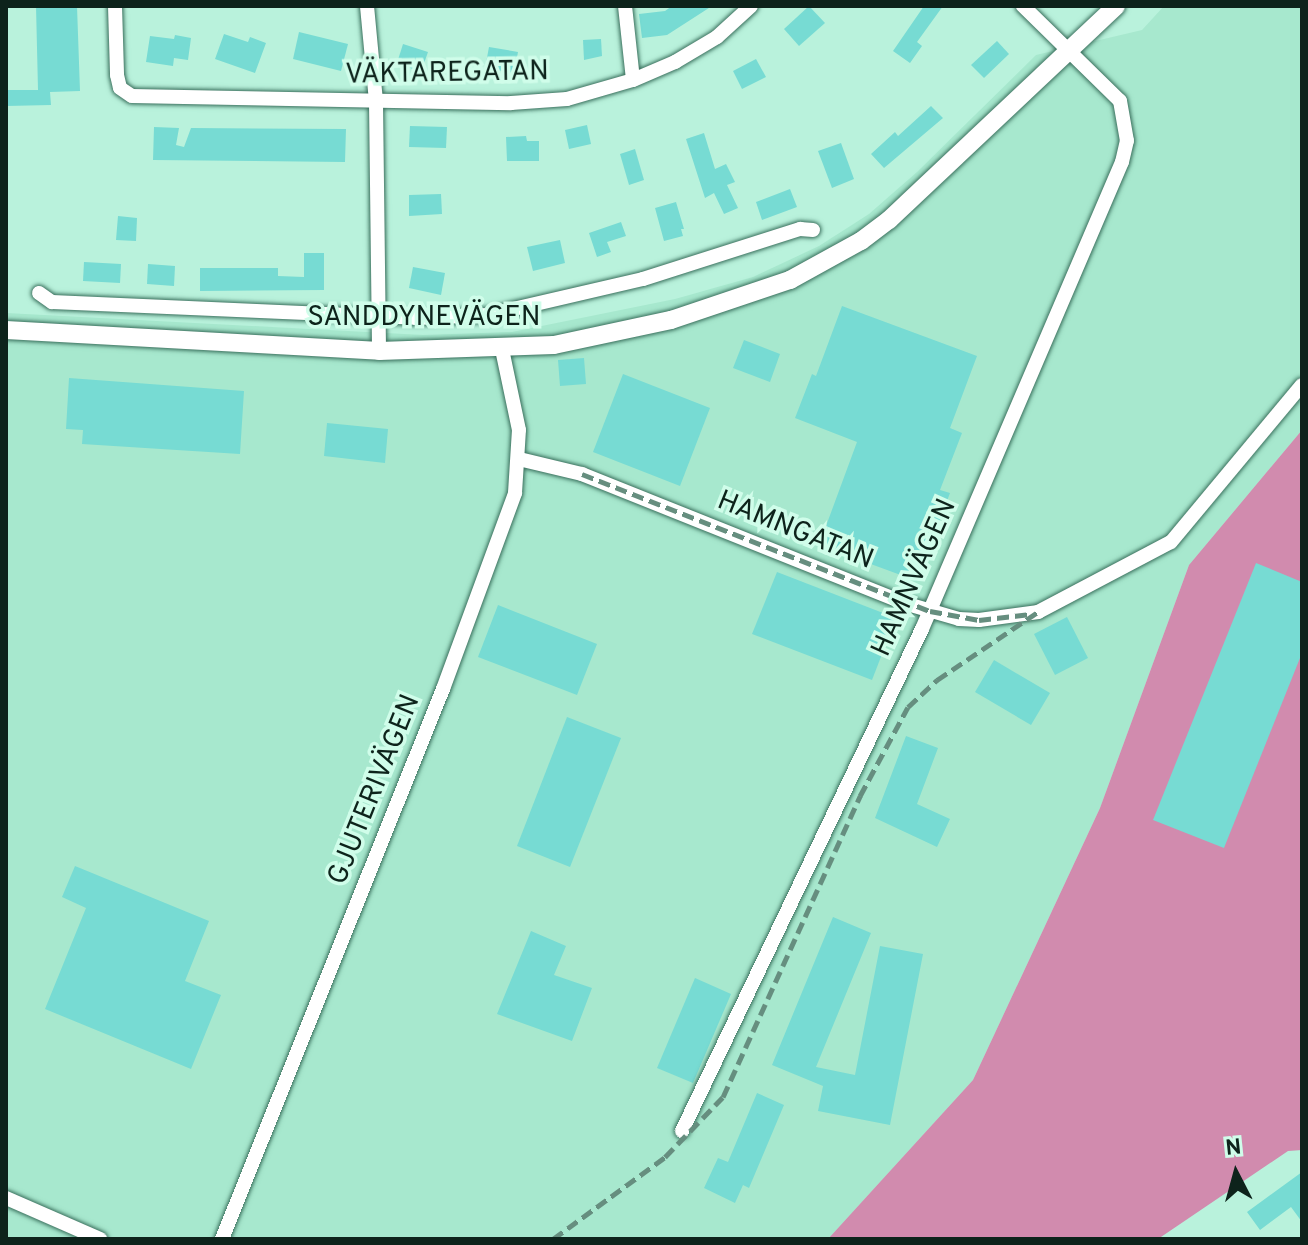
<!DOCTYPE html>
<meta charset="utf-8">
<style>
body{margin:0}
#map{position:relative;width:1308px;height:1245px;overflow:hidden;background:#b9f2dc;font-family:Overpass,sans-serif}
div>[style]{position:absolute}
.built>*{inset:0;background:#a7e8ce}
.water>*{inset:0;background:#d18bae}
.building>*{inset:0;background:#77dbd3}
.roads{filter:drop-shadow(0 0 2px #396f5c) drop-shadow(0 0 2px #396f5c)}
.minor>*{height:14px;margin:-7px;padding:0 7px;transform-origin:7px;border-radius:7px;background:#fff}
.tertiary>*{height:18px;margin:-9px;padding:0 9px;transform-origin:9px;border-radius:9px;background:#fff}
.rail>*{height:5px;margin-top:-2.5px;transform-origin:0;background:repeating-linear-gradient(90deg,#668e7f 0 12px,transparent 0 18px)}
span{translate:-50% -50%;white-space:nowrap;text-align:center;line-height:1.15;-webkit-text-stroke:7px #d0fdea;paint-order:stroke}
.street-label{font-size:28px;color:#0d231b}
.frame{position:absolute;inset:0;border:8px solid #0d231b;pointer-events:none}
.north{position:absolute;left:1196px;top:1133px;width:80px;height:80px;-webkit-text-stroke:6px #d0fdea;paint-order:stroke;rotate:354deg;font-size:22px;font-weight:700;line-height:32px;text-align:center;color:#0d231b}
.north::after{content:'';display:block;margin:auto;width:28px;height:36px;background:#0d231b;clip-path:polygon(50% 0,100% 100%,50% 72%,0 100%)}
</style>
<div id="map">
<div class="built">
<i style="clip-path:polygon(1164px 6px,1302px 6px,1302px 430px,1189px 565px,1100px 808px,973px 1080px,828px 1239px,6px 1239px,6px 313px,423px 335px,512px 332px,675px 299px,753px 277px,819px 246px,869px 214px,917px 172px,1036px 55px,1142px 30px)"></i>
</div>
<div class="water">
<i style="clip-path:polygon(1302px 430px,1302px 1150px,1288px 1151px,1158px 1239px,828px 1239px,973px 1080px,1100px 808px,1189px 565px)"></i>
</div>
<div class="building">
<i style="clip-path:polygon(36px 6px,77px 6px,80px 91px,50px 92px,51px 105px,6px 106px,6px 90px,38px 90px)"></i>
<i style="clip-path:polygon(672px 6px,712px 6px,667px 35px,642px 38px,639px 14px,665px 11px)"></i>
<i style="clip-path:polygon(809px 6px,825px 23px,799px 46px,784px 29px)"></i>
<i style="clip-path:polygon(924px 6px,943px 6px,917px 42px,922px 46px,910px 63px,893px 51px)"></i>
<i style="clip-path:polygon(299px 32px,348px 44px,341px 71px,293px 59px)"></i>
<i style="clip-path:polygon(224px 34px,248px 42px,250px 37px,266px 43px,255px 73px,215px 59px)"></i>
<i style="clip-path:polygon(175px 35px,191px 38px,188px 60px,174px 58px,173px 66px,146px 62px,150px 36px,174px 39px)"></i>
<i style="clip-path:polygon(601px 39px,602px 56px,584px 60px,583px 40px)"></i>
<i style="clip-path:polygon(997px 41px,1009px 54px,984px 78px,971px 65px)"></i>
<i style="clip-path:polygon(403px 44px,428px 52px,421px 72px,397px 63px)"></i>
<i style="clip-path:polygon(489px 47px,518px 52px,514px 73px,485px 68px)"></i>
<i style="clip-path:polygon(756px 59px,766px 77px,742px 89px,733px 71px)"></i>
<i style="clip-path:polygon(931px 106px,943px 118px,884px 168px,871px 154px,895px 132px,898px 136px)"></i>
<i style="clip-path:polygon(587px 125px,591px 144px,569px 149px,565px 130px)"></i>
<i style="clip-path:polygon(410px 126px,447px 127px,446px 148px,409px 147px)"></i>
<i style="clip-path:polygon(154px 127px,179px 128px,176px 145px,184px 147px,191px 128px,346px 129px,345px 162px,153px 160px)"></i>
<i style="clip-path:polygon(704px 133px,715px 169px,726px 164px,735px 182px,727px 185px,738px 208px,724px 214px,714px 193px,705px 198px,686px 139px)"></i>
<i style="clip-path:polygon(526px 136px,527px 141px,539px 141px,539px 161px,507px 161px,506px 137px)"></i>
<i style="clip-path:polygon(841px 143px,854px 179px,832px 188px,818px 151px)"></i>
<i style="clip-path:polygon(635px 149px,644px 180px,629px 185px,620px 154px)"></i>
<i style="clip-path:polygon(790px 189px,797px 207px,762px 220px,756px 202px)"></i>
<i style="clip-path:polygon(441px 194px,442px 214px,409px 216px,409px 195px)"></i>
<i style="clip-path:polygon(676px 202px,684px 229px,681px 229px,683px 236px,664px 241px,655px 208px)"></i>
<i style="clip-path:polygon(118px 216px,137px 218px,136px 241px,116px 240px)"></i>
<i style="clip-path:polygon(621px 222px,626px 236px,607px 242px,611px 252px,597px 257px,589px 233px)"></i>
<i style="clip-path:polygon(560px 240px,565px 263px,533px 271px,527px 247px)"></i>
<i style="clip-path:polygon(304px 253px,324px 253px,324px 290px,200px 291px,200px 268px,278px 268px,278px 276px,304px 277px)"></i>
<i style="clip-path:polygon(84px 262px,121px 264px,120px 283px,83px 281px)"></i>
<i style="clip-path:polygon(148px 264px,175px 266px,174px 286px,147px 284px)"></i>
<i style="clip-path:polygon(413px 267px,445px 273px,441px 295px,409px 288px)"></i>
<i style="clip-path:polygon(842px 306px,977px 356px,950px 428px,962px 433px,940px 490px,950px 493px,917px 581px,819px 545px,857px 442px,795px 418px,812px 374px,816px 376px)"></i>
<i style="clip-path:polygon(744px 340px,780px 354px,770px 382px,733px 368px)"></i>
<i style="clip-path:polygon(584px 358px,586px 384px,560px 386px,558px 360px)"></i>
<i style="clip-path:polygon(623px 374px,710px 408px,680px 486px,593px 452px)"></i>
<i style="clip-path:polygon(69px 378px,244px 391px,240px 454px,82px 444px,83px 430px,66px 429px)"></i>
<i style="clip-path:polygon(327px 423px,388px 429px,385px 463px,324px 456px)"></i>
<i style="clip-path:polygon(1256px 563px,1302px 582px,1302px 653px,1224px 848px,1153px 820px)"></i>
<i style="clip-path:polygon(777px 572px,896px 618px,872px 680px,752px 634px)"></i>
<i style="clip-path:polygon(498px 605px,597px 644px,577px 695px,478px 657px)"></i>
<i style="clip-path:polygon(1067px 617px,1088px 658px,1055px 675px,1034px 634px)"></i>
<i style="clip-path:polygon(994px 660px,1050px 693px,1031px 725px,975px 692px)"></i>
<i style="clip-path:polygon(567px 717px,621px 738px,570px 867px,517px 846px)"></i>
<i style="clip-path:polygon(906px 736px,938px 748px,917px 804px,950px 819px,937px 847px,875px 818px)"></i>
<i style="clip-path:polygon(75px 866px,209px 921px,185px 981px,221px 995px,191px 1069px,45px 1009px,86px 908px,62px 897px)"></i>
<i style="clip-path:polygon(833px 917px,871px 933px,816px 1067px,855px 1075px,880px 946px,923px 954px,890px 1125px,818px 1111px,823px 1086px,772px 1065px)"></i>
<i style="clip-path:polygon(531px 931px,566px 946px,554px 975px,592px 988px,572px 1041px,497px 1014px)"></i>
<i style="clip-path:polygon(695px 978px,731px 994px,693px 1083px,657px 1068px)"></i>
<i style="clip-path:polygon(757px 1093px,784px 1105px,749px 1188px,743px 1185px,735px 1203px,704px 1188px,718px 1158px,728px 1162px)"></i>
<i style="clip-path:polygon(1302px 1172px,1302px 1222px,1291px 1207px,1260px 1230px,1247px 1212px)"></i>
</div>
<div class="roads">
<div class="minor">
<i style="left:115px;top:6px;width:69px;rotate:88.3deg"></i>
<i style="left:117px;top:75px;width:13px;rotate:77deg"></i>
<i style="left:120px;top:88px;width:14px;rotate:34deg"></i>
<i style="left:132px;top:96px;width:379px;rotate:1.1deg"></i>
<i style="left:511px;top:103px;width:56px;rotate:-4.1deg"></i>
<i style="left:567px;top:99px;width:69px;rotate:-16.1deg"></i>
<i style="left:633px;top:80px;width:46px;rotate:-23.2deg"></i>
<i style="left:675px;top:62px;width:49px;rotate:-30.8deg"></i>
<i style="left:717px;top:37px;width:46px;rotate:-42.4deg"></i>
<i style="left:367px;top:6px;width:96px;rotate:84.6deg"></i>
<i style="left:376px;top:102px;width:249px;rotate:89.3deg"></i>
<i style="left:625px;top:6px;width:74px;rotate:83.8deg"></i>
<i style="left:39px;top:293px;width:16px;rotate:35deg"></i>
<i style="left:52px;top:302px;width:364px;rotate:2.5deg"></i>
<i style="left:416px;top:318px;width:72px;rotate:-2.4deg"></i>
<i style="left:488px;top:315px;width:159px;rotate:-13.1deg"></i>
<i style="left:643px;top:279px;width:165px;rotate:-17.7deg"></i>
<i style="left:800px;top:229px;width:13px;rotate:4deg"></i>
<i style="left:519px;top:459px;width:65px;rotate:13.4deg"></i>
<i style="left:582px;top:474px;width:347px;rotate:21.8deg"></i>
<i style="left:904px;top:603px;width:57px;rotate:16.2deg"></i>
<i style="left:959px;top:619px;width:20px;rotate:3deg"></i>
<i style="left:979px;top:620px;width:60px;rotate:-7.7deg"></i>
<i style="left:1038px;top:612px;width:150px;rotate:-27.8deg"></i>
<i style="left:1171px;top:542px;width:204px;rotate:-50.2deg"></i>
<i style="left:682px;top:1131px;width:556px;rotate:-64.45deg"></i>
<i style="left:922px;top:629px;width:508px;rotate:-66.82deg"></i>
<i style="left:1122px;top:162px;width:22px;rotate:-77deg"></i>
<i style="left:1127px;top:141px;width:41px;rotate:-99.9deg"></i>
<i style="left:1120px;top:101px;width:136px;rotate:-135.6deg"></i>
<i style="left:6px;top:1198px;width:103px;rotate:23.6deg"></i>
<i style="left:222px;top:1239px;width:593px;rotate:-68.11deg"></i>
<i style="left:443px;top:689px;width:209px;rotate:-69.8deg"></i>
<i style="left:515px;top:493px;width:63px;rotate:-86.4deg"></i>
<i style="left:519px;top:430px;width:83px;rotate:-101.9deg"></i>
</div>
<div class="tertiary">
<i style="left:6px;top:330px;width:374px;rotate:3.2deg"></i>
<i style="left:379px;top:351px;width:175px;rotate:-2deg"></i>
<i style="left:554px;top:345px;width:120px;rotate:-12.1deg"></i>
<i style="left:671px;top:320px;width:126px;rotate:-18.6deg"></i>
<i style="left:790px;top:280px;width:81px;rotate:-28.8deg"></i>
<i style="left:861px;top:241px;width:35px;rotate:-37deg"></i>
<i style="left:889px;top:220px;width:312px;rotate:-43.3deg"></i>
</div>
</div>
<div class="rail">
<i style="left:582px;top:474px;width:374px;rotate:21.5deg"></i>
<i style="left:930px;top:611px;width:50px;rotate:10.4deg"></i>
<i style="left:979px;top:620px;width:52px;rotate:-6.6deg"></i>
<i style="left:553px;top:1239px;width:139px;rotate:-36.2deg"></i>
<i style="left:665px;top:1157px;width:83px;rotate:-46deg"></i>
<i style="left:723px;top:1097px;width:331px;rotate:-65.5deg"></i>
<i style="left:860px;top:796px;width:101px;rotate:-61.7deg"></i>
<i style="left:908px;top:707px;width:40px;rotate:-43deg"></i>
<i style="left:937px;top:680px;width:122px;rotate:-34deg"></i>
</div>
<div class="street-label">
<span style="left:447px;top:74px;rotate:-1deg">VÄKTAREGATAN</span>
<span style="left:424px;top:318px">SANDDYNEVÄGEN</span>
<span style="left:795px;top:531px;rotate:22deg">HAMNGATAN</span>
<span style="left:915px;top:578px;rotate:-66deg">HAMNVÄGEN</span>
<span style="left:375px;top:790px;rotate:-68deg">GJUTERIVÄGEN</span>
</div>
<div class="frame"></div>
<div class="north">N</div>
</div>
